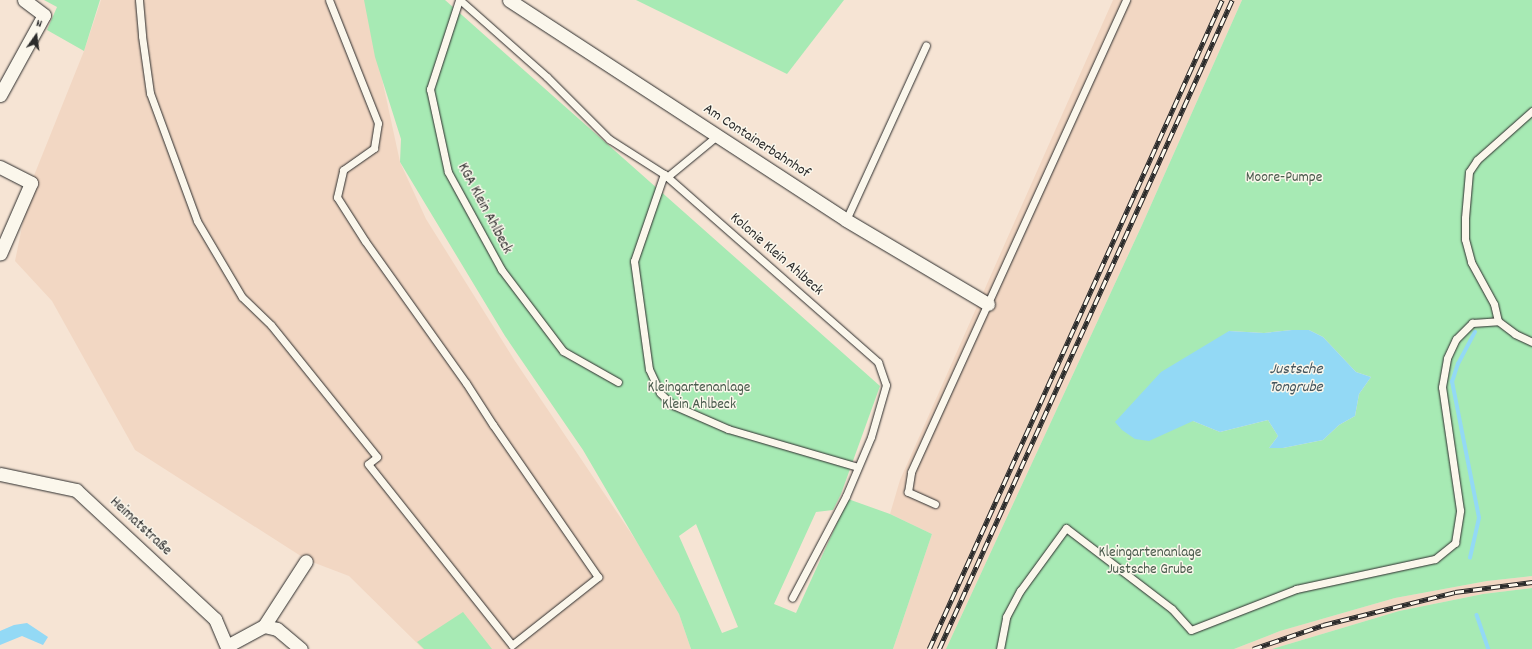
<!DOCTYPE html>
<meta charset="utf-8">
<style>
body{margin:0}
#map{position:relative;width:1532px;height:649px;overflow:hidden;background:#f6e4d4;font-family:Dekko,sans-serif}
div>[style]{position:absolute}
.built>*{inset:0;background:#f2d7c3}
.green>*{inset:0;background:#a7eab4}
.water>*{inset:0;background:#93d9f5}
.stream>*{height:3.5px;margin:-1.75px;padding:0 1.75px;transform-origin:1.75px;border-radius:1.75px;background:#93d9f5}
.roads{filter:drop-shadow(0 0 1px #2b2b2b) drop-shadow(0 0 1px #2b2b2b)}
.lane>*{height:7px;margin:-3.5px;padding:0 3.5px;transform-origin:3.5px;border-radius:3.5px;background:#fbf7ec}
.street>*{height:13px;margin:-6.5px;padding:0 6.5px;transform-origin:6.5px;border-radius:6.5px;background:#fbf7ec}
.rail>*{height:4.5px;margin-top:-2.25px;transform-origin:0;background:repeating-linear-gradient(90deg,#fbf7ec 0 9px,#2b2b2b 0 18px);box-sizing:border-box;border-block:1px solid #2b2b2b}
span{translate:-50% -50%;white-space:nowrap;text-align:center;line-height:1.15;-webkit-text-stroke:3px #fbf7ec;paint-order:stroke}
.street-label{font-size:15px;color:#2b2b2b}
.park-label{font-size:15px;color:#4a5b4d}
.water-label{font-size:16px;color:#45565e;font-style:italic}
.north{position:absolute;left:16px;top:16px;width:40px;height:40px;-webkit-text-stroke:3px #fbf7ec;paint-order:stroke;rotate:14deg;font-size:11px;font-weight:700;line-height:16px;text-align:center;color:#2b2b2b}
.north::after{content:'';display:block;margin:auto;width:14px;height:18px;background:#2b2b2b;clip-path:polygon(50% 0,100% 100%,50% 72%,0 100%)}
</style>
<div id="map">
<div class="built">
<i style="clip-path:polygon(101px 0,365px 0,400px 162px,426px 219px,515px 361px,637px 542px,679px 614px,691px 649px,423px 649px,349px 576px,307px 560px,135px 450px,52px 301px,15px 261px,31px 183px,84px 51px)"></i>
<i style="clip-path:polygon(1113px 0,1242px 0,1142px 225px,946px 649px,893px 649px,932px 534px,890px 514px,900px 480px)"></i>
<i style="clip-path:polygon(1532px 576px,1532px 588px,1483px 594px,1399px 611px,1272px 649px,1234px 649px,1280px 631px,1395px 598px,1487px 581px)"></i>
</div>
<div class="green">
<i style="clip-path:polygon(44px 0,100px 0,84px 51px,47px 30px,57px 7px)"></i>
<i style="clip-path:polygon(evenodd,364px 0,445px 0,880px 386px,841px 494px,833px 510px,816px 512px,774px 604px,796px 613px,848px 499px,890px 514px,932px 534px,893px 649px,691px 649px,679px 614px,583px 450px,505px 336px,400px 162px,401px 139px,375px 57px,364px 0,696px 524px,738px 627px,722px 633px,679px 536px,696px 524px)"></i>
<i style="clip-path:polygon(636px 0,844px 0,787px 74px)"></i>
<i style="clip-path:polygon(evenodd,1242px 0,1532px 0,1532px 576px,1487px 581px,1395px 598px,1280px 631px,1234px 649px,946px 649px,1142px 225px,1242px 0,1292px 330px,1309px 330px,1323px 337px,1356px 372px,1371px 377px,1359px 394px,1355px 416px,1339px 425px,1323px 440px,1283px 448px,1269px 448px,1278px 436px,1268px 420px,1220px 432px,1193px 421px,1229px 331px,1264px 333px,1292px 330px)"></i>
<i style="clip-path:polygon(1532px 588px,1532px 649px,1272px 649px,1399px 611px,1483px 594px)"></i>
<i style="clip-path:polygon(463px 612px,492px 649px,424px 649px,417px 642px)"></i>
</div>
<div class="water">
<i style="clip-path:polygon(1292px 330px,1309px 330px,1323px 337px,1356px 372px,1371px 377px,1359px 394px,1355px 416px,1339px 425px,1323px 440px,1283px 448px,1269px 448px,1278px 436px,1268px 420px,1220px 432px,1193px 421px,1149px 441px,1135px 439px,1122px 430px,1115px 422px,1161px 372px,1229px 331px,1264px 333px)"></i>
<i style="clip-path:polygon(27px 623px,48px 637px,43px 645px,22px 636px,0 645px,0 631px,14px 625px)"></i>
</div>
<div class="stream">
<i style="left:1470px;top:558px;width:41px;rotate:-77.3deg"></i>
<i style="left:1479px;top:518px;width:139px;rotate:-101.2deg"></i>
<i style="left:1452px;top:382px;width:19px;rotate:-72deg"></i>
<i style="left:1458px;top:364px;width:36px;rotate:-62deg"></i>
<i style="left:1477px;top:615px;width:36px;rotate:71deg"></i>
</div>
<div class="roads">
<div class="lane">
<i style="left:139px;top:0;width:36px;rotate:85deg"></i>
<i style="left:142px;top:36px;width:58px;rotate:82deg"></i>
<i style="left:150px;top:93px;width:136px;rotate:69.8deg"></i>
<i style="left:197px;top:221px;width:88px;rotate:59.4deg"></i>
<i style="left:242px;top:297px;width:40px;rotate:44deg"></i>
<i style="left:271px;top:325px;width:169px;rotate:51.2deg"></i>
<i style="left:377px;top:457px;width:11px;rotate:142deg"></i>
<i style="left:368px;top:464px;width:231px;rotate:51.5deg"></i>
<i style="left:512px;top:645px;width:110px;rotate:-38.3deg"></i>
<i style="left:598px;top:577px;width:185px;rotate:-124.6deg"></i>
<i style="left:493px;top:425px;width:50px;rotate:-122.7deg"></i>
<i style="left:466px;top:383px;width:174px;rotate:-125.4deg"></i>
<i style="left:365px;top:241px;width:52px;rotate:-122.5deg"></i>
<i style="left:337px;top:197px;width:28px;rotate:-77deg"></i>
<i style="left:343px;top:170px;width:38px;rotate:-35deg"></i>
<i style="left:374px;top:148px;width:25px;rotate:-81deg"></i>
<i style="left:378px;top:123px;width:132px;rotate:-111.7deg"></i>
<i style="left:459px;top:0;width:94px;rotate:108deg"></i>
<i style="left:430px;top:89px;width:85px;rotate:77.8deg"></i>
<i style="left:448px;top:172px;width:111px;rotate:61.3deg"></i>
<i style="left:501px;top:269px;width:103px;rotate:52.9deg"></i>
<i style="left:563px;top:351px;width:63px;rotate:29.4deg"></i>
<i style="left:460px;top:0;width:116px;rotate:41.5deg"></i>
<i style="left:547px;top:77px;width:88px;rotate:45deg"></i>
<i style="left:609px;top:139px;width:65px;rotate:32.5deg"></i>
<i style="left:664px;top:174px;width:285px;rotate:41.3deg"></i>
<i style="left:878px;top:362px;width:24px;rotate:71deg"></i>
<i style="left:886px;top:385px;width:54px;rotate:106.1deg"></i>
<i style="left:871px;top:437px;width:64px;rotate:113deg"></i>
<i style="left:846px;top:496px;width:115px;rotate:117.9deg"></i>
<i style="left:1532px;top:111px;width:74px;rotate:138.3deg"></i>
<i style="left:1477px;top:160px;width:14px;rotate:124deg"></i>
<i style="left:1469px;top:172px;width:46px;rotate:95deg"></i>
<i style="left:1465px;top:218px;width:21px;rotate:90deg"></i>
<i style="left:1465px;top:239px;width:24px;rotate:75deg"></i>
<i style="left:1471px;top:262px;width:48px;rotate:61.3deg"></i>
<i style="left:1494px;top:304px;width:17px;rotate:77deg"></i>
<i style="left:1498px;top:321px;width:21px;rotate:37deg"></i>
<i style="left:1515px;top:334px;width:19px;rotate:25deg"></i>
<i style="left:664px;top:174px;width:92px;rotate:109deg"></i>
<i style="left:634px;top:261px;width:109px;rotate:82.1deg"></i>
<i style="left:649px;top:369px;width:26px;rotate:65deg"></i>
<i style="left:660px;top:393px;width:18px;rotate:43deg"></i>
<i style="left:673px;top:405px;width:60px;rotate:23.6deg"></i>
<i style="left:728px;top:429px;width:135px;rotate:16.3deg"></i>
<i style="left:667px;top:177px;width:66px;rotate:-39.5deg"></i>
<i style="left:846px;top:220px;width:192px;rotate:-65.4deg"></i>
<i style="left:935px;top:504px;width:30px;rotate:-156deg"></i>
<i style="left:908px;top:492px;width:20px;rotate:-81deg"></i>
<i style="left:911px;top:472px;width:519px;rotate:-65.51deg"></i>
<i style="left:1000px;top:649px;width:33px;rotate:-79deg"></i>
<i style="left:1006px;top:617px;width:30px;rotate:-62deg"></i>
<i style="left:1020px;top:591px;width:78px;rotate:-53.9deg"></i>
<i style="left:1066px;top:528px;width:133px;rotate:37.4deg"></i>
<i style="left:1172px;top:609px;width:28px;rotate:48deg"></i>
<i style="left:1191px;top:630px;width:113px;rotate:-21.3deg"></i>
<i style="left:1296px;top:589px;width:142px;rotate:-12.2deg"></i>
<i style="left:1435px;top:559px;width:26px;rotate:-39deg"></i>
<i style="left:1455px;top:543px;width:33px;rotate:-81deg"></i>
<i style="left:1460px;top:510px;width:124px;rotate:-98.3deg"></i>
<i style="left:1442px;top:387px;width:29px;rotate:-80deg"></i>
<i style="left:1447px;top:358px;width:21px;rotate:-65deg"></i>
<i style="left:1456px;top:339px;width:23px;rotate:-45deg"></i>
<i style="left:1472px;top:323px;width:26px;rotate:-4deg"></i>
</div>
<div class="street">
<i style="left:509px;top:0;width:402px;rotate:33.1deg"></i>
<i style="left:846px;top:220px;width:165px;rotate:30.6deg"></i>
<i style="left:0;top:95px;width:91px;rotate:-61.2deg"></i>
<i style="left:44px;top:15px;width:25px;rotate:-143deg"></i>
<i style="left:0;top:167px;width:35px;rotate:27deg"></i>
<i style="left:31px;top:183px;width:77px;rotate:113.6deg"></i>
<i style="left:0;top:474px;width:78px;rotate:11.9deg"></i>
<i style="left:76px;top:490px;width:190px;rotate:42.9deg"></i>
<i style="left:215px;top:619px;width:33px;rotate:67deg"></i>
<i style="left:264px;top:626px;width:77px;rotate:-57.1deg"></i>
<i style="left:227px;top:646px;width:42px;rotate:-28.4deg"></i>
<i style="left:264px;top:626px;width:13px;rotate:13deg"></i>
<i style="left:277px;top:629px;width:31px;rotate:40deg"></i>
</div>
</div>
<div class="rail">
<i style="left:929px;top:649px;width:712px;rotate:-65.7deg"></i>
<i style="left:939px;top:649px;width:712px;rotate:-65.7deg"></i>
<i style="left:1253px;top:649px;width:74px;rotate:-18.9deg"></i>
<i style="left:1323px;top:625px;width:136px;rotate:-14deg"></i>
<i style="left:1455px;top:592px;width:78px;rotate:-7.4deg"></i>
</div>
<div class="street-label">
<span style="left:756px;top:142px;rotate:33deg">Am Containerbahnhof</span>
<span style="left:484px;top:209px;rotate:62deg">KGA Klein Ahlbeck</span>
<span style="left:776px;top:255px;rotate:41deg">Kolonie Klein Ahlbeck</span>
<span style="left:140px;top:527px;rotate:43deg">Heimatstraße</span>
</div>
<div class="park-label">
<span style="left:1284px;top:179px">Moore-Pumpe</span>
<span style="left:699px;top:397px">Kleingartenanlage<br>Klein Ahlbeck</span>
<span style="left:1150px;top:562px">Kleingartenanlage<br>Justsche Grube</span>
</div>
<div class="water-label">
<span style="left:1296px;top:379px">Justsche<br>Tongrube</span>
</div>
<div class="north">N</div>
</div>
